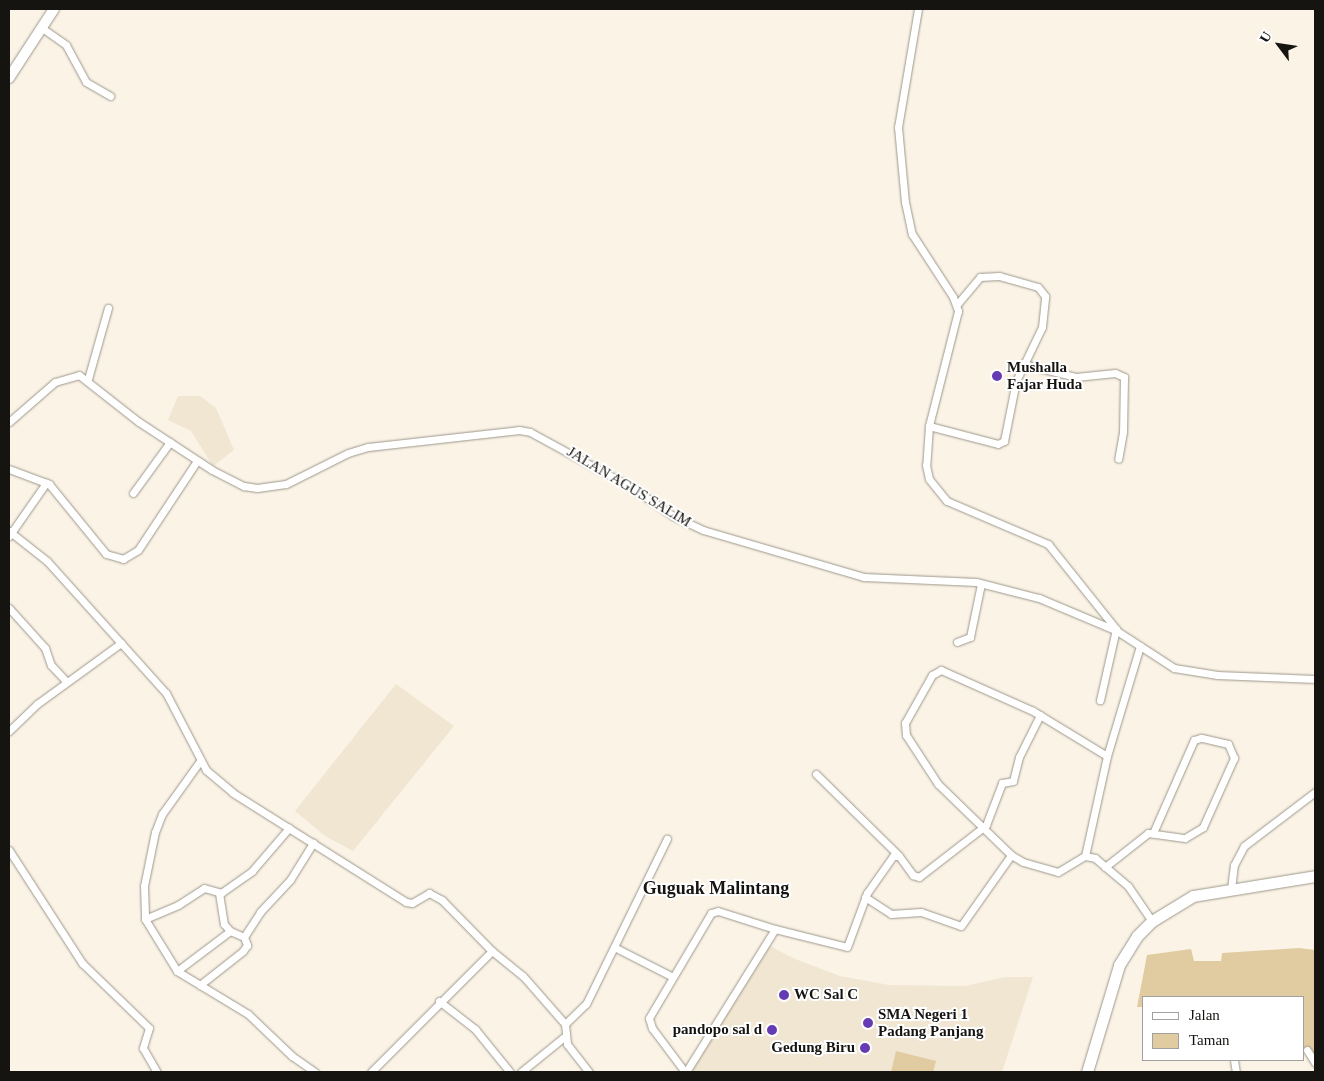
<!DOCTYPE html>
<style>
body{margin:0}
#map{position:relative;width:1324px;height:1081px;overflow:hidden;background:#faf3e6;font-family:"Times New Roman",serif}
div>[style]{position:absolute}
.built>*{inset:0;background:#f0e6d2}
.green>*{inset:0;background:#e1cca2}
.roads{filter:drop-shadow(0 0 1px #9d978b) drop-shadow(0 0 1px #9d978b)}
.minor>*{height:7px;margin:-3.5px;padding:0 3.5px;transform-origin:3.5px;border-radius:3.5px;background:#fff}
.secondary>*{height:10px;margin:-5px;padding:0 5px;transform-origin:5px;border-radius:5px;background:#fff}
.trunk>*{height:11px;margin:-5.5px;padding:0 5.5px;transform-origin:5.5px;border-radius:5.5px;background:#fff}
.dots>*{width:14px;height:14px;translate:-50% -50%;box-sizing:border-box;border:2px solid #fff;border-radius:50%}
span{translate:-50% -50%;white-space:nowrap;text-align:center;line-height:1.15;-webkit-text-stroke:4px #fff;paint-order:stroke}
.poi-label{font-size:15px;color:#161410;font-weight:700}
.left{translate:0 -50%;text-align:left}
.right{translate:-100% -50%;text-align:right}
.street-label{font-size:15px;color:#161410}
.quarter-label{font-size:18px;color:#161410;font-weight:700}
.frame{position:absolute;inset:0;border:10px solid #161410;pointer-events:none}
.legend{position:absolute;left:1142px;top:996px;width:162px;height:65px;box-sizing:border-box;background:#fff;border:1px solid #a2a19f;margin:0;padding:6px 9px;list-style:none;font-size:15px;color:#161410}
.legend li{display:flex;align-items:center;gap:10px;height:25px}
.legend b{width:25px;border:1px solid #a2a19f}
.north{position:absolute;left:1254px;top:20px;width:50px;height:50px;-webkit-text-stroke:4px #fff;paint-order:stroke;rotate:301deg;font-size:14px;font-weight:700;line-height:20px;text-align:center;color:#161410}
.north::after{content:'';display:block;margin:auto;width:18px;height:22px;background:#161410;clip-path:polygon(50% 0,100% 100%,50% 72%,0 100%)}
</style>
<div id="map">
<div class="built">
<i style="clip-path:polygon(178px 396px,200px 396px,216px 408px,234px 450px,213px 466px,191px 431px,168px 420px)"></i>
<i style="clip-path:polygon(396px 684px,454px 726px,353px 851px,325px 836px,295px 811px)"></i>
<i style="clip-path:polygon(768px 945px,795px 959px,840px 976px,889px 985px,965px 986px,1005px 977px,1033px 977px,1002px 1072px,687px 1072px)"></i>
</div>
<div class="green">
<i style="clip-path:polygon(1299px 948px,1315px 950px,1315px 1056px,1303px 1049px,1303px 997px,1143px 997px,1143px 1007px,1137px 1007px,1147px 955px,1191px 949px,1194px 961px,1221px 961px,1222px 953px)"></i>
<i style="clip-path:polygon(896px 1051px,936px 1061px,933px 1072px,891px 1072px)"></i>
</div>
<div class="roads">
<div class="minor">
<i style="left:918px;top:9px;width:120px;rotate:99.6deg"></i>
<i style="left:898px;top:127px;width:75px;rotate:84.7deg"></i>
<i style="left:905px;top:202px;width:33px;rotate:78deg"></i>
<i style="left:912px;top:234px;width:75px;rotate:56.9deg"></i>
<i style="left:953px;top:297px;width:15px;rotate:70deg"></i>
<i style="left:958px;top:311px;width:119px;rotate:104.2deg"></i>
<i style="left:929px;top:426px;width:39px;rotate:94deg"></i>
<i style="left:926px;top:465px;width:14px;rotate:78deg"></i>
<i style="left:929px;top:479px;width:28px;rotate:51deg"></i>
<i style="left:947px;top:501px;width:110px;rotate:23.1deg"></i>
<i style="left:1048px;top:544px;width:109px;rotate:51.3deg"></i>
<i style="left:1116px;top:629px;width:73px;rotate:102.7deg"></i>
<i style="left:42px;top:28px;width:29px;rotate:35deg"></i>
<i style="left:66px;top:45px;width:42px;rotate:61.6deg"></i>
<i style="left:86px;top:82px;width:28px;rotate:30deg"></i>
<i style="left:1023px;top:364px;width:55px;rotate:13.8deg"></i>
<i style="left:1076px;top:377px;width:39px;rotate:-6deg"></i>
<i style="left:1115px;top:373px;width:10px;rotate:24deg"></i>
<i style="left:1124px;top:377px;width:55px;rotate:91deg"></i>
<i style="left:1123px;top:432px;width:27px;rotate:100deg"></i>
<i style="left:88px;top:379px;width:74px;rotate:-74.3deg"></i>
<i style="left:9px;top:422px;width:61px;rotate:-41deg"></i>
<i style="left:55px;top:382px;width:25px;rotate:-16deg"></i>
<i style="left:79px;top:375px;width:76px;rotate:38.1deg"></i>
<i style="left:139px;top:422px;width:87px;rotate:33.3deg"></i>
<i style="left:212px;top:470px;width:36px;rotate:27deg"></i>
<i style="left:244px;top:486px;width:13px;rotate:9deg"></i>
<i style="left:257px;top:488px;width:29px;rotate:-8deg"></i>
<i style="left:286px;top:484px;width:69px;rotate:-26.6deg"></i>
<i style="left:348px;top:453px;width:21px;rotate:-17deg"></i>
<i style="left:368px;top:447px;width:152px;rotate:-6.4deg"></i>
<i style="left:519px;top:430px;width:11px;rotate:10deg"></i>
<i style="left:530px;top:432px;width:115px;rotate:28.6deg"></i>
<i style="left:631px;top:487px;width:51px;rotate:34.6deg"></i>
<i style="left:673px;top:516px;width:33px;rotate:25deg"></i>
<i style="left:703px;top:530px;width:168px;rotate:16.3deg"></i>
<i style="left:864px;top:577px;width:112px;rotate:2.6deg"></i>
<i style="left:976px;top:582px;width:65px;rotate:14.3deg"></i>
<i style="left:1039px;top:598px;width:85px;rotate:22.9deg"></i>
<i style="left:1117px;top:631px;width:68px;rotate:33deg"></i>
<i style="left:1174px;top:668px;width:44px;rotate:9.2deg"></i>
<i style="left:1217px;top:675px;width:98px;rotate:2.3deg"></i>
<i style="left:929px;top:426px;width:71px;rotate:14.6deg"></i>
<i style="left:998px;top:444px;width:7px;rotate:-27deg"></i>
<i style="left:1004px;top:441px;width:61px;rotate:-78.7deg"></i>
<i style="left:1016px;top:381px;width:60px;rotate:-64.3deg"></i>
<i style="left:1042px;top:327px;width:31px;rotate:-84deg"></i>
<i style="left:1045px;top:296px;width:11px;rotate:-128deg"></i>
<i style="left:1038px;top:287px;width:41px;rotate:-164.2deg"></i>
<i style="left:999px;top:276px;width:19px;rotate:177deg"></i>
<i style="left:980px;top:277px;width:35px;rotate:130deg"></i>
<i style="left:9px;top:469px;width:43px;rotate:20.6deg"></i>
<i style="left:49px;top:484px;width:90px;rotate:50.8deg"></i>
<i style="left:106px;top:554px;width:18px;rotate:16deg"></i>
<i style="left:123px;top:559px;width:17px;rotate:-31deg"></i>
<i style="left:138px;top:550px;width:107px;rotate:-56.5deg"></i>
<i style="left:133px;top:493px;width:63px;rotate:-54deg"></i>
<i style="left:9px;top:531px;width:48px;rotate:38.3deg"></i>
<i style="left:47px;top:561px;width:178px;rotate:48deg"></i>
<i style="left:166px;top:693px;width:87px;rotate:62.5deg"></i>
<i style="left:206px;top:770px;width:35px;rotate:40deg"></i>
<i style="left:233px;top:793px;width:204px;rotate:32.2deg"></i>
<i style="left:406px;top:902px;width:6px;rotate:9deg"></i>
<i style="left:412px;top:903px;width:20px;rotate:-30deg"></i>
<i style="left:429px;top:893px;width:15px;rotate:28deg"></i>
<i style="left:442px;top:900px;width:71px;rotate:45.6deg"></i>
<i style="left:492px;top:951px;width:40px;rotate:39deg"></i>
<i style="left:523px;top:976px;width:64px;rotate:48.8deg"></i>
<i style="left:565px;top:1024px;width:20px;rotate:84deg"></i>
<i style="left:567px;top:1044px;width:36px;rotate:52deg"></i>
<i style="left:9px;top:536px;width:65px;rotate:-55.1deg"></i>
<i style="left:9px;top:608px;width:54px;rotate:48deg"></i>
<i style="left:45px;top:648px;width:18px;rotate:71deg"></i>
<i style="left:51px;top:665px;width:23px;rotate:47deg"></i>
<i style="left:957px;top:642px;width:14px;rotate:-21deg"></i>
<i style="left:970px;top:637px;width:54px;rotate:-78.3deg"></i>
<i style="left:9px;top:731px;width:39px;rotate:-44deg"></i>
<i style="left:37px;top:704px;width:104px;rotate:-36deg"></i>
<i style="left:1107px;top:756px;width:87px;rotate:-148.7deg"></i>
<i style="left:1033px;top:711px;width:101px;rotate:-156deg"></i>
<i style="left:941px;top:670px;width:10px;rotate:151deg"></i>
<i style="left:932px;top:675px;width:55px;rotate:119.4deg"></i>
<i style="left:905px;top:723px;width:12px;rotate:85deg"></i>
<i style="left:906px;top:735px;width:59px;rotate:56.9deg"></i>
<i style="left:938px;top:784px;width:102px;rotate:44.2deg"></i>
<i style="left:1011px;top:855px;width:14px;rotate:30deg"></i>
<i style="left:1023px;top:862px;width:36px;rotate:16deg"></i>
<i style="left:1058px;top:872px;width:31px;rotate:-31deg"></i>
<i style="left:1085px;top:856px;width:10px;rotate:11deg"></i>
<i style="left:1095px;top:858px;width:43px;rotate:40.3deg"></i>
<i style="left:1128px;top:886px;width:42px;rotate:55.6deg"></i>
<i style="left:200px;top:761px;width:65px;rotate:125.6deg"></i>
<i style="left:162px;top:814px;width:19px;rotate:111deg"></i>
<i style="left:155px;top:832px;width:55px;rotate:101.5deg"></i>
<i style="left:144px;top:886px;width:33px;rotate:88deg"></i>
<i style="left:145px;top:919px;width:61px;rotate:58.4deg"></i>
<i style="left:177px;top:971px;width:83px;rotate:31.2deg"></i>
<i style="left:248px;top:1014px;width:61px;rotate:43.7deg"></i>
<i style="left:292px;top:1056px;width:28px;rotate:35deg"></i>
<i style="left:816px;top:774px;width:114px;rotate:44.6deg"></i>
<i style="left:9px;top:850px;width:135px;rotate:57.1deg"></i>
<i style="left:82px;top:963px;width:93px;rotate:44.1deg"></i>
<i style="left:149px;top:1028px;width:21px;rotate:107deg"></i>
<i style="left:143px;top:1048px;width:28px;rotate:60deg"></i>
<i style="left:1085px;top:856px;width:102px;rotate:-77.6deg"></i>
<i style="left:1107px;top:756px;width:115px;rotate:-73.3deg"></i>
<i style="left:1105px;top:867px;width:55px;rotate:-38.3deg"></i>
<i style="left:1148px;top:833px;width:37px;rotate:8deg"></i>
<i style="left:1185px;top:838px;width:21px;rotate:-31deg"></i>
<i style="left:1203px;top:827px;width:76px;rotate:-65.8deg"></i>
<i style="left:1234px;top:758px;width:15px;rotate:-113deg"></i>
<i style="left:1228px;top:744px;width:28px;rotate:-167deg"></i>
<i style="left:1201px;top:738px;width:7px;rotate:164deg"></i>
<i style="left:1194px;top:740px;width:102px;rotate:113.8deg"></i>
<i style="left:1231px;top:889px;width:24px;rotate:-83deg"></i>
<i style="left:1234px;top:865px;width:21px;rotate:-62deg"></i>
<i style="left:1244px;top:846px;width:89px;rotate:-37.3deg"></i>
<i style="left:219px;top:893px;width:31px;rotate:81deg"></i>
<i style="left:224px;top:924px;width:9px;rotate:49deg"></i>
<i style="left:865px;top:897px;width:31px;rotate:33deg"></i>
<i style="left:891px;top:914px;width:30px;rotate:-4deg"></i>
<i style="left:921px;top:912px;width:42px;rotate:19.3deg"></i>
<i style="left:961px;top:926px;width:87px;rotate:-54.8deg"></i>
<i style="left:145px;top:919px;width:36px;rotate:-23deg"></i>
<i style="left:178px;top:905px;width:31px;rotate:-33deg"></i>
<i style="left:204px;top:888px;width:18px;rotate:16deg"></i>
<i style="left:221px;top:893px;width:38px;rotate:-35deg"></i>
<i style="left:252px;top:871px;width:57px;rotate:-49.3deg"></i>
<i style="left:244px;top:937px;width:30px;rotate:-57deg"></i>
<i style="left:260px;top:912px;width:44px;rotate:-46.8deg"></i>
<i style="left:290px;top:880px;width:44px;rotate:-58.1deg"></i>
<i style="left:616px;top:948px;width:62px;rotate:27deg"></i>
<i style="left:177px;top:971px;width:66px;rotate:-37deg"></i>
<i style="left:230px;top:931px;width:15px;rotate:23deg"></i>
<i style="left:244px;top:937px;width:9px;rotate:69deg"></i>
<i style="left:247px;top:945px;width:7px;rotate:124deg"></i>
<i style="left:243px;top:951px;width:55px;rotate:141.7deg"></i>
<i style="left:439px;top:1001px;width:46px;rotate:37.9deg"></i>
<i style="left:475px;top:1029px;width:55px;rotate:50.9deg"></i>
<i style="left:565px;top:1024px;width:29px;rotate:-44deg"></i>
<i style="left:586px;top:1004px;width:184px;rotate:-63.9deg"></i>
<i style="left:1307px;top:1050px;width:15px;rotate:58deg"></i>
<i style="left:1234px;top:1060px;width:12px;rotate:81deg"></i>
<i style="left:371px;top:1072px;width:171px;rotate:-45deg"></i>
<i style="left:521px;top:1072px;width:55px;rotate:-39.1deg"></i>
<i style="left:685px;top:1072px;width:55px;rotate:-126.9deg"></i>
<i style="left:652px;top:1028px;width:10px;rotate:-107deg"></i>
<i style="left:649px;top:1018px;width:122px;rotate:-59.4deg"></i>
<i style="left:711px;top:913px;width:7px;rotate:-16deg"></i>
<i style="left:718px;top:911px;width:60px;rotate:17.5deg"></i>
<i style="left:775px;top:929px;width:74px;rotate:14deg"></i>
<i style="left:847px;top:947px;width:58px;rotate:-69.7deg"></i>
<i style="left:867px;top:893px;width:45px;rotate:-54.9deg"></i>
<i style="left:893px;top:856px;width:6px"></i>
<i style="left:899px;top:856px;width:24px;rotate:54deg"></i>
<i style="left:913px;top:875px;width:6px;rotate:18deg"></i>
<i style="left:919px;top:877px;width:85px;rotate:-37.8deg"></i>
<i style="left:986px;top:825px;width:45px;rotate:-69.1deg"></i>
<i style="left:1002px;top:783px;width:11px;rotate:-10deg"></i>
<i style="left:1013px;top:781px;width:25px;rotate:-76deg"></i>
<i style="left:1019px;top:757px;width:47px;rotate:-63.4deg"></i>
<i style="left:686px;top:1072px;width:168px;rotate:-58.1deg"></i>
</div>
<div class="secondary">
<i style="left:9px;top:78px;width:82px;rotate:-56.9deg"></i>
</div>
<div class="trunk">
<i style="left:1087px;top:1072px;width:112px;rotate:-73.3deg"></i>
<i style="left:1119px;top:965px;width:34px;rotate:-58deg"></i>
<i style="left:1137px;top:936px;width:21px;rotate:-45deg"></i>
<i style="left:1152px;top:921px;width:48px;rotate:-31.4deg"></i>
<i style="left:1193px;top:896px;width:124px;rotate:-9.3deg"></i>
</div>
</div>
<div class="dots">
<i style="left:997px;top:376px;background:#653bb3"></i>
<i style="left:784px;top:995px;background:#653bb3"></i>
<i style="left:868px;top:1023px;background:#653bb3"></i>
<i style="left:772px;top:1030px;background:#653bb3"></i>
<i style="left:865px;top:1048px;background:#653bb3"></i>
</div>
<div class="poi-label">
<span class="left" style="left:1007px;top:376px">Mushalla<br>Fajar Huda</span>
<span class="left" style="left:794px;top:995px">WC Sal C</span>
<span class="left" style="left:878px;top:1023px">SMA Negeri 1<br>Padang Panjang</span>
<span class="right" style="left:762px;top:1030px">pandopo sal d</span>
<span class="right" style="left:855px;top:1048px">Gedung Biru</span>
</div>
<div class="street-label">
<span style="left:629px;top:487px;rotate:31deg">JALAN AGUS SALIM</span>
</div>
<div class="quarter-label">
<span style="left:716px;top:888px">Guguak Malintang</span>
</div>
<div class="frame"></div>
<ul class="legend">
<li><b style="height:6px;background:#fff"></b>Jalan</li>
<li><b style="height:14px;background:#e1cca2"></b>Taman</li>
</ul>
<div class="north">U</div>
</div>
